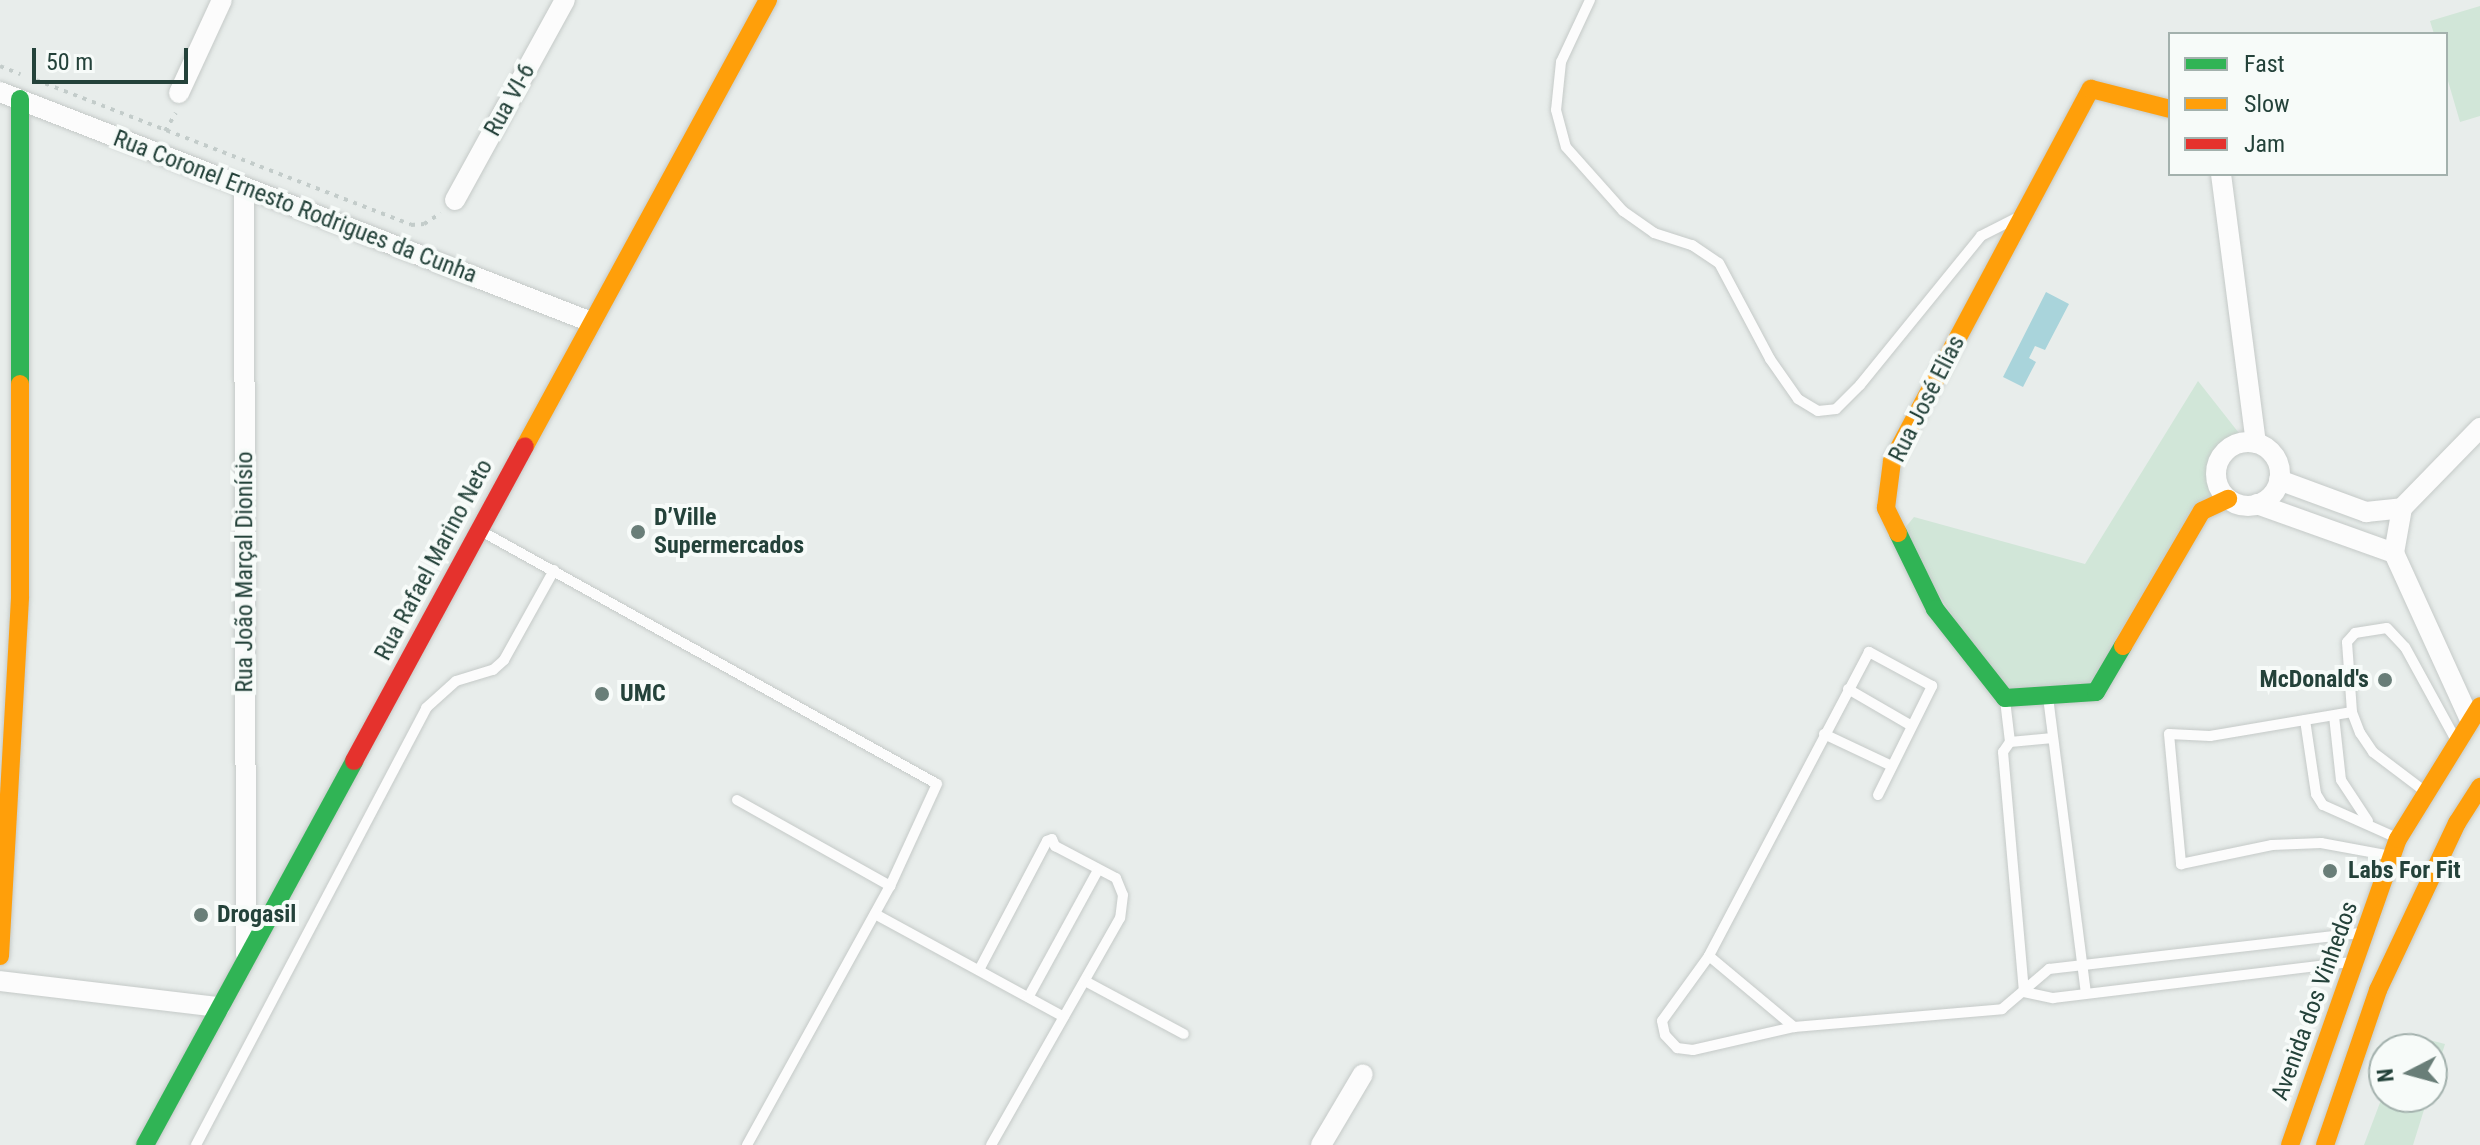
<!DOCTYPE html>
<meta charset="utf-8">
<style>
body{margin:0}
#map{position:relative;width:2480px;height:1145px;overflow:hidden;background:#e8edeb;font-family:"Roboto Condensed",sans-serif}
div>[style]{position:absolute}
.green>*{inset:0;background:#d1e6d8}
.water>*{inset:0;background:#a9d4db}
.path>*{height:4px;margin-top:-2px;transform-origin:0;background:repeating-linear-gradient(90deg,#c3ccca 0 4px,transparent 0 10px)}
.roads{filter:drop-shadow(0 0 2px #c5cac8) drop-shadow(0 0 2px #c5cac8)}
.lane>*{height:10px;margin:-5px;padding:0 5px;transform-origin:5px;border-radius:5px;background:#fcfcfc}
.street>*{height:20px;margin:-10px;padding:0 10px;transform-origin:10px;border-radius:10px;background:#fcfcfc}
.street>.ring{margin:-10px;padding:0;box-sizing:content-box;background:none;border:20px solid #fcfcfc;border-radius:50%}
.fast>*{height:18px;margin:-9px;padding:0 9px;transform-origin:9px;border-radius:9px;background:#30b455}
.slow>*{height:18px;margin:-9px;padding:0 9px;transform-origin:9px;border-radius:9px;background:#ff9f0a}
.jam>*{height:18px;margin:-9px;padding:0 9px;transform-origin:9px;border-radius:9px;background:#e5322d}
.dots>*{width:22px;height:22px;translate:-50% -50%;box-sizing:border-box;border:4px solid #f7fbf9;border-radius:50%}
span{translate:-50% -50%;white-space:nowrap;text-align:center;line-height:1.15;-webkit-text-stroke:8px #f7fbf9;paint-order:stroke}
.street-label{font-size:24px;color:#24423a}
.poi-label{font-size:24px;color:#24423a;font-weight:700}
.left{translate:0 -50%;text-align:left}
.right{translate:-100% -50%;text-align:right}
.legend{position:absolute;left:2168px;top:32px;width:280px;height:144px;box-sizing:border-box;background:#f7fbf9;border:2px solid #a3b1ad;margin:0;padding:10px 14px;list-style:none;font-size:24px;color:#24423a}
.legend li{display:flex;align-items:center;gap:16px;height:40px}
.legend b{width:40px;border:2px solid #a3b1ad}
.north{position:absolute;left:2368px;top:1033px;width:80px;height:80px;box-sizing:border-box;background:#f7fbf9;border:2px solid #a3b1ad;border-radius:50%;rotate:264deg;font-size:22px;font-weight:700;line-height:32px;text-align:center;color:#24423a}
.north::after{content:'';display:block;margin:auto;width:28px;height:36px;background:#697e78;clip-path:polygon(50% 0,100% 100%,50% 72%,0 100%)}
.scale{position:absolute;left:32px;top:48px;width:156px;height:36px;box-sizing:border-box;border:4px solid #24423a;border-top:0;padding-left:10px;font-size:24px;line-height:28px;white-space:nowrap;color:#24423a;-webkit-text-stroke:6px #f7fbf9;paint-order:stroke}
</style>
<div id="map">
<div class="green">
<i style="clip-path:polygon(2480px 6px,2480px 116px,2460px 122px,2446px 74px,2446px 34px,2434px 34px,2430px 21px)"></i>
<i style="clip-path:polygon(2198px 381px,2246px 442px,2219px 459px,2221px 491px,2202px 511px,2096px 692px,2005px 698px,1900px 534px,1914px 517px,2085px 564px)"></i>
<i style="clip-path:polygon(2406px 1034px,2445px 1044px,2432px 1085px,2432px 1049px,2400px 1049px)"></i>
<i style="clip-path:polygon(2384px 1092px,2384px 1097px,2428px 1097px,2413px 1145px,2364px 1145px)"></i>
</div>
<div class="water">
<i style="clip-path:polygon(2046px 292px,2069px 304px,2045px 350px,2035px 346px,2029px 358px,2036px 362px,2023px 387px,2003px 377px)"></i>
</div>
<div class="path">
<i style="left:0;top:66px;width:22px;rotate:22deg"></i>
<i style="left:36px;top:80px;width:402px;rotate:21.1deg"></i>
<i style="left:411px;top:225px;width:13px;rotate:-4deg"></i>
<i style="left:424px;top:224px;width:20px;rotate:-33deg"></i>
<i style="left:165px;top:131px;width:21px;rotate:-59deg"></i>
</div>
<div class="roads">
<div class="lane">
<i style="left:1590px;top:0;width:68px;rotate:115.1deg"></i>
<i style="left:1561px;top:62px;width:48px;rotate:95.9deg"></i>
<i style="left:1556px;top:110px;width:38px;rotate:75deg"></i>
<i style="left:1566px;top:147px;width:86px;rotate:48.3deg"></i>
<i style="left:1623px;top:211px;width:38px;rotate:35deg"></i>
<i style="left:1654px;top:233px;width:40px;rotate:18deg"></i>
<i style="left:1692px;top:245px;width:32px;rotate:34deg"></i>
<i style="left:1719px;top:263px;width:109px;rotate:62deg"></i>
<i style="left:1770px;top:359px;width:49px;rotate:55deg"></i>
<i style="left:1798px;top:399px;width:23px;rotate:31deg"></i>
<i style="left:1818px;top:411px;width:18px;rotate:-6deg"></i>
<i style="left:1836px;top:409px;width:34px;rotate:-45deg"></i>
<i style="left:1860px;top:385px;width:192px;rotate:-50.9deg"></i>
<i style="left:1981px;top:236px;width:38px;rotate:-27deg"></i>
<i style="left:481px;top:531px;width:521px;rotate:29.02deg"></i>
<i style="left:937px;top:784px;width:112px;rotate:114.7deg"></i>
<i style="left:890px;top:886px;width:296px;rotate:118.9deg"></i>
<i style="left:1848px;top:689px;width:72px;rotate:30.1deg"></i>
<i style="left:2048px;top:697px;width:298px;rotate:82.7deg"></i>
<i style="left:2005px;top:700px;width:42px;rotate:83.2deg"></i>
<i style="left:2352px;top:712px;width:144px;rotate:170.4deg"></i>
<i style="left:2210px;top:736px;width:41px;rotate:-177.2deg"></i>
<i style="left:2169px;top:734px;width:131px;rotate:84.7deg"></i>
<i style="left:2181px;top:864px;width:93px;rotate:-11.8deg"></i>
<i style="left:2272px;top:845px;width:49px;rotate:-2.3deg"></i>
<i style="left:2321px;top:843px;width:71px;rotate:10.5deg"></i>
<i style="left:2334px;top:716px;width:64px;rotate:83.8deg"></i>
<i style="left:2341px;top:780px;width:49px;rotate:56.6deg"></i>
<i style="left:2305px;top:720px;width:75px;rotate:81.5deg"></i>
<i style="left:2316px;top:794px;width:13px;rotate:58deg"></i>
<i style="left:2323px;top:805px;width:81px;rotate:24deg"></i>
<i style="left:1824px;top:734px;width:75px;rotate:25.2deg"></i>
<i style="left:2423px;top:790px;width:63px;rotate:-142.8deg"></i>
<i style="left:2373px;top:752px;width:23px;rotate:-124deg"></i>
<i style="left:2360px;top:733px;width:22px;rotate:-111deg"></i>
<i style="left:2352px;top:712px;width:70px;rotate:-94.1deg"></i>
<i style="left:2347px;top:642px;width:12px;rotate:-48deg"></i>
<i style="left:2355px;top:633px;width:32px;rotate:-9deg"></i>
<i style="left:2387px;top:628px;width:26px;rotate:47deg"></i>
<i style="left:2405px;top:647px;width:106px;rotate:61.3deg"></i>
<i style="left:1878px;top:795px;width:122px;rotate:-63.6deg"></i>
<i style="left:1932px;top:686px;width:72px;rotate:-151.6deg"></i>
<i style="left:1869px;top:652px;width:344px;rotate:117.8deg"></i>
<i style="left:1709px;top:956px;width:111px;rotate:39.9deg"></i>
<i style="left:1794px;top:1027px;width:209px;rotate:-4.9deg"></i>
<i style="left:2002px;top:1009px;width:62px;rotate:-40.4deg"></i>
<i style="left:2049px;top:969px;width:315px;rotate:-6.6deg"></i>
<i style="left:737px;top:800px;width:176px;rotate:29.3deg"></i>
<i style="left:875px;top:914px;width:215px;rotate:28.6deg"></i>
<i style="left:1709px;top:956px;width:80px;rotate:125.9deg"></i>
<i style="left:1662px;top:1021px;width:14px;rotate:78deg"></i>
<i style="left:1665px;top:1035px;width:18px;rotate:47deg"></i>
<i style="left:1677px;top:1048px;width:16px;rotate:7deg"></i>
<i style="left:1693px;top:1050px;width:104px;rotate:-12.8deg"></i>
<i style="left:979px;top:970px;width:146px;rotate:-62.2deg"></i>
<i style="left:1047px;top:841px;width:5px;rotate:-22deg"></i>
<i style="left:1052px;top:839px;width:8px;rotate:67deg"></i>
<i style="left:1055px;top:846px;width:69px;rotate:27.7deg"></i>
<i style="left:1116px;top:878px;width:18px;rotate:68deg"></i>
<i style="left:1123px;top:895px;width:23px;rotate:97deg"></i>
<i style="left:1120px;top:918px;width:261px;rotate:119.6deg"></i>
<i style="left:1085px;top:981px;width:112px;rotate:28.2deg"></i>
<i style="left:2024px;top:992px;width:30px;rotate:12deg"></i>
<i style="left:2053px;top:998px;width:301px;rotate:-6.9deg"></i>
<i style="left:2024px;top:992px;width:241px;rotate:-95deg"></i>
<i style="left:2003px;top:752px;width:12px;rotate:-55deg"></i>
<i style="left:2010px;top:742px;width:43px;rotate:-5.3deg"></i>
<i style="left:1029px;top:996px;width:144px;rotate:-61.3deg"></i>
<i style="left:196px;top:1145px;width:494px;rotate:-62.2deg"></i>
<i style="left:426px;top:708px;width:40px;rotate:-42deg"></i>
<i style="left:456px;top:681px;width:39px;rotate:-17deg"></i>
<i style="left:493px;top:670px;width:15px;rotate:-42deg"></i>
<i style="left:504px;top:660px;width:103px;rotate:-60.9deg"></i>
</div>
<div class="street">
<i style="left:0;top:92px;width:634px;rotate:21.26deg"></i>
<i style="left:179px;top:93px;width:102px;rotate:-65.2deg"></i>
<i style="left:2221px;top:174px;width:271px;rotate:82.6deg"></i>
<i style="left:244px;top:187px;width:768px;rotate:89.85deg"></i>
<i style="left:455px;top:200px;width:228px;rotate:-61.2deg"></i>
<i class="ring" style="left:2216px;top:442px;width:44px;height:44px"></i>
<i style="left:2279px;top:480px;width:93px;rotate:20.2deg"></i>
<i style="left:2366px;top:512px;width:36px;rotate:-6deg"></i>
<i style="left:2257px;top:504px;width:145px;rotate:19.7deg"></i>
<i style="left:2394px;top:553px;width:183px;rotate:65.5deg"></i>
<i style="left:2394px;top:553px;width:46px;rotate:-79.9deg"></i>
<i style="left:2402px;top:508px;width:112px;rotate:-45.7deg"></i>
<i style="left:0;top:981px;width:221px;rotate:6.8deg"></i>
<i style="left:1321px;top:1145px;width:82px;rotate:-59.4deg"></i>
</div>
<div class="fast">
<i style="left:20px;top:99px;width:285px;rotate:90deg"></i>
<i style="left:1898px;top:533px;width:85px;rotate:64deg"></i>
<i style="left:1935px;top:609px;width:113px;rotate:51.8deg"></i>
<i style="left:2005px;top:698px;width:91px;rotate:-3.8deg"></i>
<i style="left:2096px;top:692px;width:53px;rotate:-59.6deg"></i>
<i style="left:145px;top:1145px;width:437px;rotate:-61.4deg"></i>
</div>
<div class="slow">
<i style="left:525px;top:446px;width:508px;rotate:-61.42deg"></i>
<i style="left:1898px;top:533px;width:28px;rotate:-116deg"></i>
<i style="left:1886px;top:508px;width:47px;rotate:-82.7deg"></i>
<i style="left:1892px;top:461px;width:422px;rotate:-61.9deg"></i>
<i style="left:2091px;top:89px;width:81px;rotate:14.2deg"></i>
<i style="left:2123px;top:646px;width:156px;rotate:-59.7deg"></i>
<i style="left:2202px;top:511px;width:29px;rotate:-25deg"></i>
<i style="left:0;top:956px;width:360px;rotate:-86.8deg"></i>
<i style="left:20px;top:597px;width:213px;rotate:-90deg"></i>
<i style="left:2290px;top:1145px;width:324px;rotate:-70.6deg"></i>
<i style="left:2398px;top:839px;width:156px;rotate:-58.3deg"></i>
<i style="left:2325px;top:1145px;width:164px;rotate:-71.1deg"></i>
<i style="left:2378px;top:990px;width:185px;rotate:-64.7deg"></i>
<i style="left:2457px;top:823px;width:43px;rotate:-57.4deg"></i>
</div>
<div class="jam">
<i style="left:354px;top:761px;width:358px;rotate:-61.5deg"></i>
</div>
</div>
<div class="dots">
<i style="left:638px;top:532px;background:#697e78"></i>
<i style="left:2385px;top:680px;background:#697e78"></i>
<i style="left:602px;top:694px;background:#697e78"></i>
<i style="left:2330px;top:871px;background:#697e78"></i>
<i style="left:201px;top:915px;background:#697e78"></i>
</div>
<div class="street-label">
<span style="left:510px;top:100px;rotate:-61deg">Rua VI-6</span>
<span style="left:295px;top:207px;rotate:21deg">Rua Coronel Ernesto Rodrigues da Cunha</span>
<span style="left:1927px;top:399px;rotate:-63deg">Rua José Elias</span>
<span style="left:434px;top:560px;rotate:-62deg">Rua Rafael Marino Neto</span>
<span style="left:245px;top:572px;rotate:-90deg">Rua João Marçal Dionísio</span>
<span style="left:2315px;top:1001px;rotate:-70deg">Avenida dos Vinhedos</span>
</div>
<div class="poi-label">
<span class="left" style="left:654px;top:532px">D’Ville<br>Supermercados</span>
<span class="right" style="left:2369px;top:680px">McDonald's</span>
<span class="left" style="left:620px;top:694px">UMC</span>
<span class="left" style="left:2348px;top:871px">Labs For Fit</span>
<span class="left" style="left:217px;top:915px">Drogasil</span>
</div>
<ul class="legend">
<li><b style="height:10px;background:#30b455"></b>Fast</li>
<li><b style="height:10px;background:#ff9f0a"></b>Slow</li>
<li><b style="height:10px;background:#e5322d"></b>Jam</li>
</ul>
<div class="north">N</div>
<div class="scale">50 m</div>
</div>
